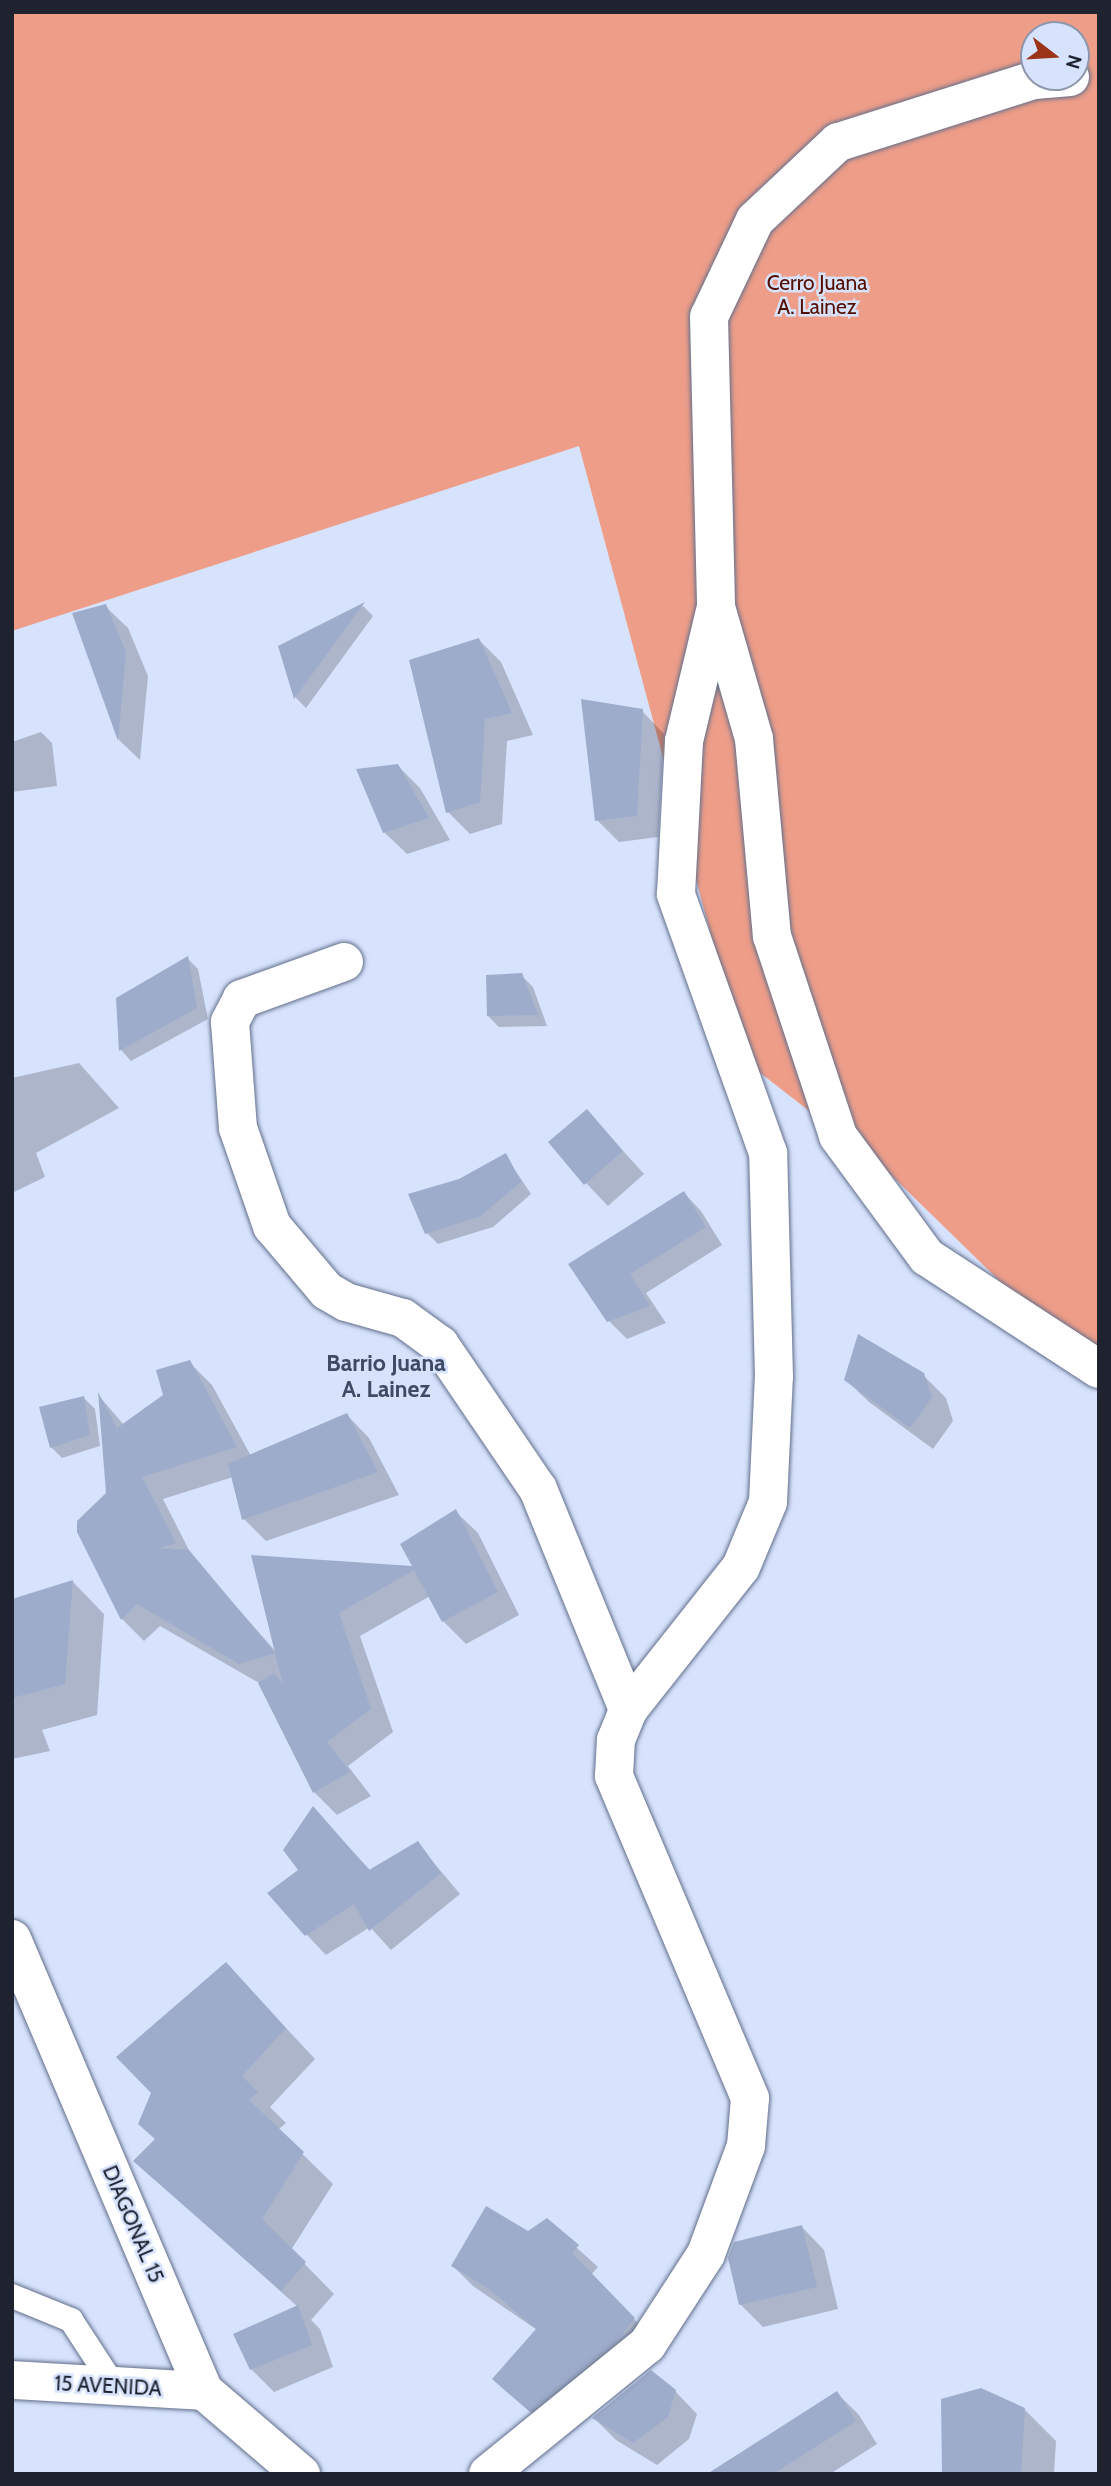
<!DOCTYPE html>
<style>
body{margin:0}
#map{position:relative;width:1111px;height:2486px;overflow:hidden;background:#d7e3fd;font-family:Cabin,sans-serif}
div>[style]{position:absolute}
.forest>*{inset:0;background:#ed9d88}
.shadow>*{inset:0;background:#0003}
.building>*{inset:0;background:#9eaccb}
.roads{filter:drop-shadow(0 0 2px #626f8b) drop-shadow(0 0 2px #626f8b)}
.service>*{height:24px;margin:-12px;padding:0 12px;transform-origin:12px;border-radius:12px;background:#fff}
.minor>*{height:38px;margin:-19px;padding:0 19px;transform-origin:19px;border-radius:19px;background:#fff}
span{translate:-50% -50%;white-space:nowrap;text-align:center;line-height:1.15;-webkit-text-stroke:5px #d7e3fd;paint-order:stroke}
.park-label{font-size:21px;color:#540f00}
.street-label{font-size:21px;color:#1e232f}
.neighbourhood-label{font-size:23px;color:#3f4b65;font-weight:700}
.frame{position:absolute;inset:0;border:14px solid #1e232f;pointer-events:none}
.north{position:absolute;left:1020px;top:21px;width:70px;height:70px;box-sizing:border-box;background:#d7e3fd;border:2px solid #8d96ab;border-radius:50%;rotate:107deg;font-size:19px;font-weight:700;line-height:28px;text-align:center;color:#1e232f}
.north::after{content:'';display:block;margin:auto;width:24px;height:32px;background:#9b3317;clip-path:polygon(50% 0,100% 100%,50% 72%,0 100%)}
</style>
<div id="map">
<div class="forest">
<i style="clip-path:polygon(evenodd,12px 12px,1099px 12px,1099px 1378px,889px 1173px,745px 1061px,579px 446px,12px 631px,12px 12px,1034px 35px,1076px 35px,1076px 77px,1034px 77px,1034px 35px)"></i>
</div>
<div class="shadow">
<i style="clip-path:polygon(105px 606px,128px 628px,148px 676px,140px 760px,119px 740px,74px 614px)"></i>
<i style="clip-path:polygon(363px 606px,373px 616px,306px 708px,296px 698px,280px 647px)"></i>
<i style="clip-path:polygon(479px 640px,501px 662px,533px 735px,507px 741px,502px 824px,470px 834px,448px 812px)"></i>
<i style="clip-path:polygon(642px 711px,664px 734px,658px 837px,619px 842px,597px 820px)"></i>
<i style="clip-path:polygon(41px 732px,52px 743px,57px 786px,12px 792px,12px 742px)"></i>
<i style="clip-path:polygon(397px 765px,420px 788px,450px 840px,407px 854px,384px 832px)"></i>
<i style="clip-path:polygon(187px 958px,198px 969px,208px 1019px,131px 1061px,121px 1050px,118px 999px)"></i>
<i style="clip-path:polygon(521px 975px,533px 987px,547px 1026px,499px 1027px,488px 1016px)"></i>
<i style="clip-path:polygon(79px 1063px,119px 1108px,36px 1153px,45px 1177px,12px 1193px,12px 1078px)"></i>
<i style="clip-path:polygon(587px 1111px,644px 1174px,608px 1206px,586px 1183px)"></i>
<i style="clip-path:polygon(505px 1155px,531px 1194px,493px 1227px,438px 1244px,427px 1233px,460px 1181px)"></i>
<i style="clip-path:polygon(684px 1193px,701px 1211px,722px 1245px,646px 1293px,666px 1323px,627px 1339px,609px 1321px,570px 1264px)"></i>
<i style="clip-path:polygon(189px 1362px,212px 1385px,251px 1456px,347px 1415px,369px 1438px,399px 1495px,266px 1541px,244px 1519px,233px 1477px,163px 1499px,192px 1556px,277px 1653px,253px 1557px,415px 1568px,455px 1511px,478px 1533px,519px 1615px,466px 1644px,443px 1621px,430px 1596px,360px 1636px,393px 1732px,348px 1766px,371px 1796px,337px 1815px,314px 1792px,261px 1684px,160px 1626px,144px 1641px,122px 1619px,79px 1532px,107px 1494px,100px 1397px,124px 1425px,165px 1396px)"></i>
<i style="clip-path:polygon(923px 1375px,946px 1398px,953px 1421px,933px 1449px,869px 1402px,846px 1380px)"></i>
<i style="clip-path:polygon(84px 1398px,95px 1409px,100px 1446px,62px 1458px,51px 1447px)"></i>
<i style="clip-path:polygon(73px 1582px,104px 1614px,97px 1715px,42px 1730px,50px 1751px,12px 1759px,12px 1600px)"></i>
<i style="clip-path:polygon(313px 1809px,371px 1871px,418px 1844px,460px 1894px,391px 1950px,370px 1927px,326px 1955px,306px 1934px,300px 1871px)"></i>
<i style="clip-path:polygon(226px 1964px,315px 2059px,270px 2107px,286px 2123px,278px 2130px,333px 2184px,291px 2250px,334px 2294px,311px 2320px,320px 2329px,333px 2367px,274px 2392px,251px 2369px,298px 2307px,135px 2161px,156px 2140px)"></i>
<i style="clip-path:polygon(546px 2220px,598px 2267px,591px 2275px,654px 2340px,551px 2431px,495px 2379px,537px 2330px,473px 2286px,453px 2266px,528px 2233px)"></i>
<i style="clip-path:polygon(802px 2227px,824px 2250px,838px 2309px,763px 2327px,740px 2304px)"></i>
<i style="clip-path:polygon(675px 2391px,697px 2414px,689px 2439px,657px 2465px,616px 2440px,594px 2418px)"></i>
<i style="clip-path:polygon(837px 2393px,859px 2415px,877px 2444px,830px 2474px,710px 2474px)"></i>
<i style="clip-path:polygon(1024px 2409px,1056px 2441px,1054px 2474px,944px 2474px)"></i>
</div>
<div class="building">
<i style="clip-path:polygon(365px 602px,294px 699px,278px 646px)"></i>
<i style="clip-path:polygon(106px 604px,126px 652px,118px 741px,72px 613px)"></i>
<i style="clip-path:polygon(479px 638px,512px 713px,485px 719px,480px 802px,446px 813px,409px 660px)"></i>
<i style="clip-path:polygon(581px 699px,643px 709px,637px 816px,595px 821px)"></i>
<i style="clip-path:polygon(398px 764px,429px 818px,383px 833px,356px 769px)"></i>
<i style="clip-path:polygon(188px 956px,197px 1008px,119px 1051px,116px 998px)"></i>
<i style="clip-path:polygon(522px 973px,538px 1015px,487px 1016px,486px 975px)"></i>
<i style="clip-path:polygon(587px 1109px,623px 1151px,584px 1185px,548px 1142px)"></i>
<i style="clip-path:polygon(506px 1153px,521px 1182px,481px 1216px,425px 1234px,408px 1194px,459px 1179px)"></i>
<i style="clip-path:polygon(684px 1191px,706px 1227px,630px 1274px,650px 1306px,607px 1322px,568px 1264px)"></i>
<i style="clip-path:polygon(858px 1334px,924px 1373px,932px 1397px,910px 1428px,844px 1380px)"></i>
<i style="clip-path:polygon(190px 1360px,237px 1447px,142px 1477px,176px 1543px,160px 1548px,189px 1550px,275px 1653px,251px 1555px,412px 1566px,400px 1544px,456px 1509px,498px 1592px,442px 1622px,414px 1570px,339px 1613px,371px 1709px,327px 1742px,350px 1772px,313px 1793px,258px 1683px,274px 1673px,283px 1684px,275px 1653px,239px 1664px,137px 1604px,121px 1620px,77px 1532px,77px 1521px,106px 1493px,98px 1392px,117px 1428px,163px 1395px,156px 1370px)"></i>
<i style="clip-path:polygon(84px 1396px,90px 1435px,50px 1448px,39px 1407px)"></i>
<i style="clip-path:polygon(347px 1413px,378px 1472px,242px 1520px,228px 1464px)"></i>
<i style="clip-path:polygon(73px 1580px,65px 1684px,12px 1698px,12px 1599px)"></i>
<i style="clip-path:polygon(313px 1806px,369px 1870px,418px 1841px,441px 1873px,369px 1931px,354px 1904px,305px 1936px,267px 1893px,298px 1870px,283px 1850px)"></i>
<i style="clip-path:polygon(226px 1962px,286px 2028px,242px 2076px,258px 2092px,249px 2100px,304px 2152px,262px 2219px,306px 2262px,281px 2291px,133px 2161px,155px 2139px,138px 2124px,151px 2093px,116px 2057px)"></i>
<i style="clip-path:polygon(486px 2206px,528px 2231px,547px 2218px,579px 2245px,572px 2253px,635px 2318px,615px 2343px,530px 2412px,492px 2379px,536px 2329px,489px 2289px,451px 2266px)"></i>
<i style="clip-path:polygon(802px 2225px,817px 2287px,739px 2305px,728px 2258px,734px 2242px)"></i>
<i style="clip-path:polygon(298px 2305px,312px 2345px,250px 2370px,233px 2334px)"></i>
<i style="clip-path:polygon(651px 2370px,676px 2390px,668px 2417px,633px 2443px,592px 2418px)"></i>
<i style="clip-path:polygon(981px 2388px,1025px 2408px,1021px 2474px,942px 2474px,941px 2399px)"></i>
<i style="clip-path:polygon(837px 2391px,856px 2421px,773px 2474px,707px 2474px)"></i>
</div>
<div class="roads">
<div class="service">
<i style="left:12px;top:2296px;width:64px;rotate:22.1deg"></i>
<i style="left:71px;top:2320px;width:79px;rotate:56.9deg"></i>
</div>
<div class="minor">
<i style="left:1070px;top:77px;width:36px;rotate:175deg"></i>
<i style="left:1034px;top:80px;width:206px;rotate:162.4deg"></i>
<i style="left:838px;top:142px;width:114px;rotate:136.8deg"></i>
<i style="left:755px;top:220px;width:107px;rotate:115.4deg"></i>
<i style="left:709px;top:317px;width:290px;rotate:88.6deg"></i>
<i style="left:716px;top:607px;width:137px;rotate:73.9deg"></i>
<i style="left:754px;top:739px;width:198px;rotate:84.8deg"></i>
<i style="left:772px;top:936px;width:211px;rotate:71.7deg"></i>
<i style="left:838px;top:1136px;width:150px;rotate:53.7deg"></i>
<i style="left:927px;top:1257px;width:205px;rotate:33.1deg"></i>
<i style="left:344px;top:962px;width:109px;rotate:160.1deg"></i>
<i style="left:242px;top:999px;width:26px;rotate:118deg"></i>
<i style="left:230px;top:1022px;width:106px;rotate:85.7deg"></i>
<i style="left:238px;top:1128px;width:104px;rotate:70.9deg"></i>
<i style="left:272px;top:1226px;width:85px;rotate:49.8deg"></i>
<i style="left:327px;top:1291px;width:22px;rotate:30deg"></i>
<i style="left:346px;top:1302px;width:59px;rotate:15.7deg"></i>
<i style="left:403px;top:1318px;width:46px;rotate:36.1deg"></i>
<i style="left:440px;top:1345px;width:174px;rotate:55.8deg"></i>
<i style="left:538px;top:1489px;width:239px;rotate:67.8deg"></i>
<i style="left:12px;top:1939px;width:491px;rotate:67deg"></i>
<i style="left:204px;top:2391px;width:128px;rotate:40.6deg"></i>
<i style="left:12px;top:2380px;width:192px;rotate:3.3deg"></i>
<i style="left:488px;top:2474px;width:205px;rotate:-39.1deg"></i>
<i style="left:647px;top:2345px;width:108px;rotate:-57deg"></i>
<i style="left:706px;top:2254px;width:115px;rotate:-69.7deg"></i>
<i style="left:746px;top:2146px;width:48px;rotate:-85.2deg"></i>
<i style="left:750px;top:2098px;width:350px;rotate:-112.9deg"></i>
<i style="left:614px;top:1776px;width:36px;rotate:-87deg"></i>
<i style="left:616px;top:1740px;width:32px;rotate:-68deg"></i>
<i style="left:628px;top:1710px;width:182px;rotate:-51.7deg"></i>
<i style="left:741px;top:1567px;width:70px;rotate:-67.4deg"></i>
<i style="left:768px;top:1502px;width:125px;rotate:-87.3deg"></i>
<i style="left:774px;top:1377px;width:224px;rotate:-91.5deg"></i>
<i style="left:768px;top:1153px;width:275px;rotate:-109.6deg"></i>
<i style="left:676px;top:894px;width:153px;rotate:-87deg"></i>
<i style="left:684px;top:741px;width:138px;rotate:-76.6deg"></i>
</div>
</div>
<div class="park-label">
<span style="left:817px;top:295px">Cerro Juana<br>A. Lainez</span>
</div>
<div class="street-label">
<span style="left:133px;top:2224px;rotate:67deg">DIAGONAL 15</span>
<span style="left:108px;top:2386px;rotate:3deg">15 AVENIDA</span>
</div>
<div class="neighbourhood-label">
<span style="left:386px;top:1376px">Barrio Juana<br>A. Lainez</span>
</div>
<div class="frame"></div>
<div class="north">N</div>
</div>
